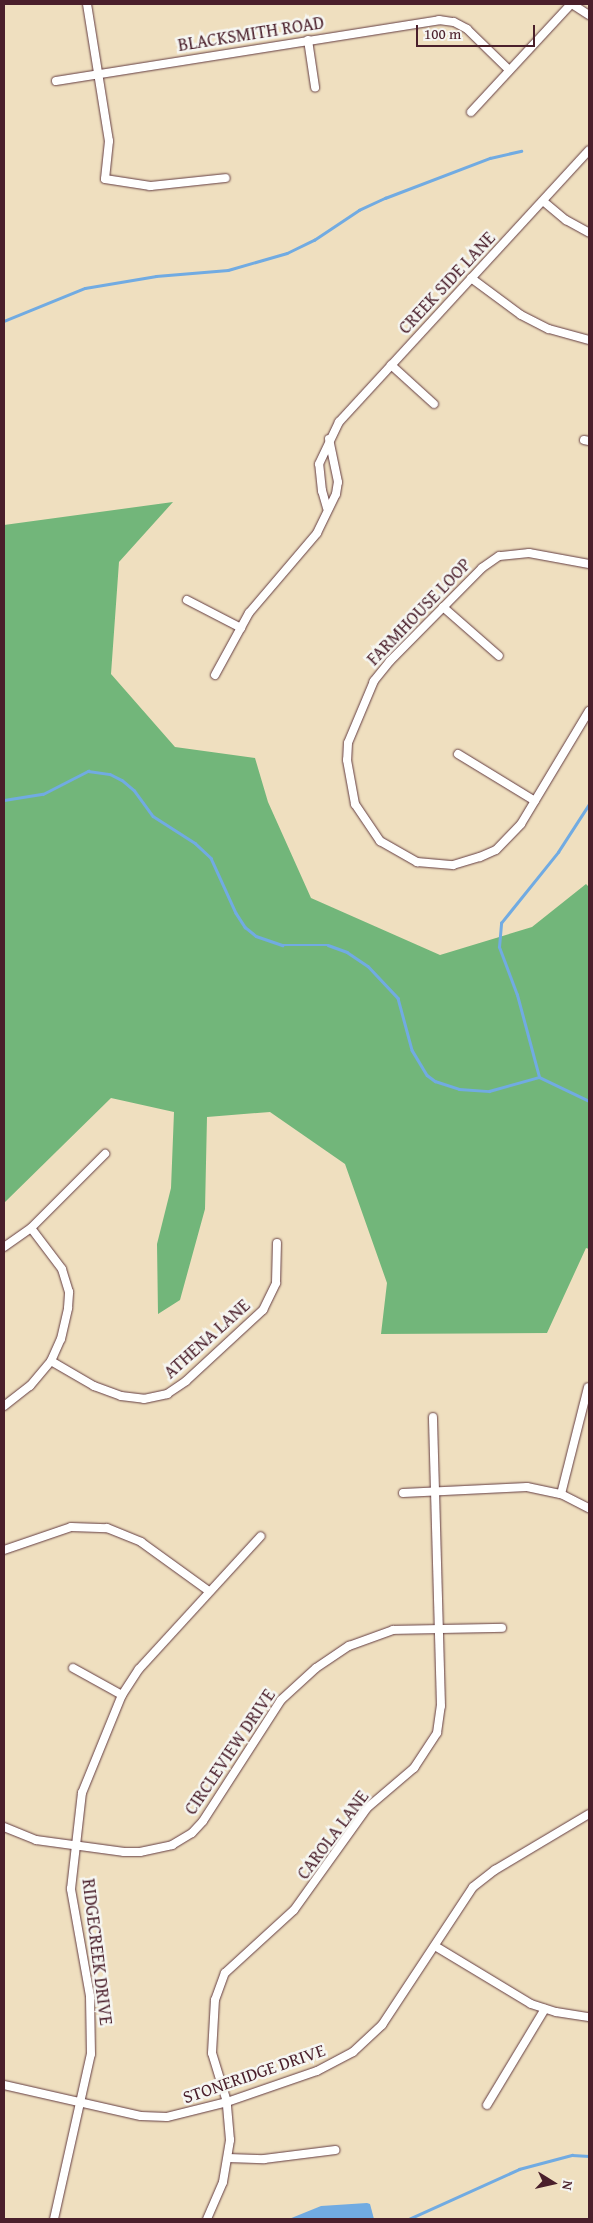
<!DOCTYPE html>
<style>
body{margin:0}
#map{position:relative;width:593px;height:2223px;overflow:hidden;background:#efdfbf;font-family:"Gentium Book Plus",serif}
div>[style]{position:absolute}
.forest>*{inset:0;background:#72b67a}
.water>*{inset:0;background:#71abe2}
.stream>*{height:2.5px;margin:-1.25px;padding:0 1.25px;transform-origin:1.25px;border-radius:1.25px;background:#71abe2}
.roads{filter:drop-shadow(0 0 1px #633c41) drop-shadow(0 0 1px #633c41)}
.minor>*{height:8px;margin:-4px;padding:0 4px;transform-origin:4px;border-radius:4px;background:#fff}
span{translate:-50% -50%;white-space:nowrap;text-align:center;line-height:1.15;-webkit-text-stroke:5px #f6f6f2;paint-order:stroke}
.street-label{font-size:18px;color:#4a1f2b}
.frame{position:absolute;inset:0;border:5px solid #4a1f2b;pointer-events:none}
.north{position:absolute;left:528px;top:2158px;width:50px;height:50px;-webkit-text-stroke:4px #f6f6f2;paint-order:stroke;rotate:100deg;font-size:14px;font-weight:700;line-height:20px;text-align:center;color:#4a1f2b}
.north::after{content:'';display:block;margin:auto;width:18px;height:22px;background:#4a1f2b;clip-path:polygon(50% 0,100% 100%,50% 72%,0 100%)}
.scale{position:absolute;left:416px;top:25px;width:119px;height:22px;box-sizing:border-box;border:2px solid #4a1f2b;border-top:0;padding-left:6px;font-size:15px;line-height:18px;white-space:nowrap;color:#4a1f2b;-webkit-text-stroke:4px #f6f6f2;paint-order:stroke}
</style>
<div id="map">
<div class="forest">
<i style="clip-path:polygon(173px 502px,119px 562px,111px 674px,175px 747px,255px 758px,268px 802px,311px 898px,440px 955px,532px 927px,586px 884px,589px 887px,589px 1249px,586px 1248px,547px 1333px,381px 1334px,387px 1283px,345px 1164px,270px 1112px,207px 1117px,205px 1209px,180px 1300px,158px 1314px,157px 1244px,171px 1188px,174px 1112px,111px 1098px,4px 1203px,4px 525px)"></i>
</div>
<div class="water">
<i style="clip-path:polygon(367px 2203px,370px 2204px,374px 2219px,289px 2219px,321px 2206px)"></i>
</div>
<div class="stream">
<i style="left:4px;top:321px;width:87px;rotate:-22.2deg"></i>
<i style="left:85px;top:288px;width:72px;rotate:-9.6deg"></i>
<i style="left:156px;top:276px;width:72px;rotate:-4.8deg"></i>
<i style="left:228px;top:270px;width:61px;rotate:-16.1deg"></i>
<i style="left:287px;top:253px;width:30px;rotate:-26deg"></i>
<i style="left:314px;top:240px;width:54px;rotate:-33.7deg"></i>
<i style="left:359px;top:210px;width:29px;rotate:-25deg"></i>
<i style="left:385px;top:198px;width:112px;rotate:-20.9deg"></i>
<i style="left:490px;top:158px;width:32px;rotate:-13deg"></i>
<i style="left:4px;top:800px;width:39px;rotate:-9deg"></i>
<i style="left:43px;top:794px;width:51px;rotate:-27.1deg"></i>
<i style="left:88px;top:771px;width:22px;rotate:8deg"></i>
<i style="left:110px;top:774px;width:13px;rotate:27deg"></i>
<i style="left:122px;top:780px;width:16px;rotate:40deg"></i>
<i style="left:134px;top:790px;width:32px;rotate:54deg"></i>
<i style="left:153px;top:816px;width:50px;rotate:32.7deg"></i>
<i style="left:195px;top:843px;width:22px;rotate:43deg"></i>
<i style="left:211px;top:858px;width:60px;rotate:65.6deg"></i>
<i style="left:236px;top:913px;width:17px;rotate:57deg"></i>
<i style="left:245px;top:927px;width:14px;rotate:39deg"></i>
<i style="left:256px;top:936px;width:28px;rotate:19deg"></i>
<i style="left:282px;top:945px;width:46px"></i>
<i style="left:328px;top:945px;width:20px;rotate:20deg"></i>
<i style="left:347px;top:952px;width:25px;rotate:34deg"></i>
<i style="left:368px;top:966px;width:44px;rotate:46.8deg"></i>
<i style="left:398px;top:998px;width:54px;rotate:74.9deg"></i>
<i style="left:412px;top:1050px;width:29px;rotate:59deg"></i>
<i style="left:427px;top:1075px;width:10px;rotate:37deg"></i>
<i style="left:435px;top:1081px;width:25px;rotate:18deg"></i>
<i style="left:459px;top:1089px;width:30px;rotate:4deg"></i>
<i style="left:489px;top:1091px;width:52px;rotate:-15.6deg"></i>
<i style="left:539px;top:1077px;width:55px;rotate:25.6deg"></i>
<i style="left:539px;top:1077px;width:85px;rotate:-105deg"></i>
<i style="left:517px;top:995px;width:51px;rotate:-110.6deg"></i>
<i style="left:499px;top:947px;width:24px;rotate:-85deg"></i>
<i style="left:501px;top:923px;width:91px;rotate:-51.2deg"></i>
<i style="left:558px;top:852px;width:57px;rotate:-57.1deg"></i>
<i style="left:409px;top:2219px;width:121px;rotate:-24.4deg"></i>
<i style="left:519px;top:2169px;width:55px;rotate:-14.8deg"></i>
<i style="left:572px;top:2155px;width:17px;rotate:3deg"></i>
</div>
<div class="roads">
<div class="minor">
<i style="left:87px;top:4px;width:139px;rotate:80.9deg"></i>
<i style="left:109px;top:141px;width:38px;rotate:96deg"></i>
<i style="left:105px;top:179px;width:46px;rotate:8.8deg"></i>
<i style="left:150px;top:186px;width:76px;rotate:-6deg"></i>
<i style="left:572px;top:4px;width:20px;rotate:33deg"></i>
<i style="left:308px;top:40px;width:48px;rotate:81.5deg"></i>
<i style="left:56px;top:81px;width:388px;rotate:-9deg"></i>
<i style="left:439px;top:20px;width:15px;rotate:8deg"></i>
<i style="left:454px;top:22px;width:15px;rotate:28deg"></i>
<i style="left:467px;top:29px;width:59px;rotate:44.3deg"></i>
<i style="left:471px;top:112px;width:147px;rotate:-47.2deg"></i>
<i style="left:543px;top:201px;width:30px;rotate:40deg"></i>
<i style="left:566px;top:220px;width:26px;rotate:29deg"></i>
<i style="left:471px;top:278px;width:62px;rotate:36.5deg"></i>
<i style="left:521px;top:315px;width:31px;rotate:27deg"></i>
<i style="left:549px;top:329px;width:41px;rotate:15.4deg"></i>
<i style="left:391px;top:365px;width:58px;rotate:42.2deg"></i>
<i style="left:584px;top:440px;width:5px;rotate:11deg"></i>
<i style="left:327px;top:508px;width:18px;rotate:-106deg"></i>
<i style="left:322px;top:491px;width:27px;rotate:-96deg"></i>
<i style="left:319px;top:464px;width:47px;rotate:-64.5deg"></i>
<i style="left:339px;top:422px;width:369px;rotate:-47.4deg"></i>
<i style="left:589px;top:564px;width:61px;rotate:-169.6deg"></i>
<i style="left:529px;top:553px;width:30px;rotate:174deg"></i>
<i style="left:499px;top:556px;width:21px;rotate:145deg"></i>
<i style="left:482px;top:568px;width:131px;rotate:134.7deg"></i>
<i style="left:390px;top:661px;width:26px;rotate:129deg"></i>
<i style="left:374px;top:681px;width:67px;rotate:112.8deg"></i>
<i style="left:348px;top:743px;width:17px;rotate:93deg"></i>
<i style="left:347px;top:760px;width:45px;rotate:79.7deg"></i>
<i style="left:355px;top:804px;width:45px;rotate:56deg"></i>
<i style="left:380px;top:841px;width:43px;rotate:29.6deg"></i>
<i style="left:417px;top:862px;width:36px;rotate:5deg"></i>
<i style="left:453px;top:865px;width:28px;rotate:-17deg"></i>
<i style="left:480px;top:857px;width:17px;rotate:-24deg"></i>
<i style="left:496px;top:850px;width:36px;rotate:-46deg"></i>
<i style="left:521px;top:824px;width:132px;rotate:-59deg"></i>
<i style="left:187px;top:600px;width:61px;rotate:27.4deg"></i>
<i style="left:443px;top:607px;width:74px;rotate:41.2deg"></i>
<i style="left:215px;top:675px;width:71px;rotate:-61.3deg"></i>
<i style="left:249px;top:613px;width:105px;rotate:-49.6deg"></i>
<i style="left:317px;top:533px;width:43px;rotate:-64deg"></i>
<i style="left:336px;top:494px;width:12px;rotate:-81deg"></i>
<i style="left:338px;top:482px;width:44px;rotate:-101.8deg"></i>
<i style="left:458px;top:754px;width:90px;rotate:31.4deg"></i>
<i style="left:4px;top:1247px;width:33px;rotate:-35deg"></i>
<i style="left:31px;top:1228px;width:105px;rotate:-45deg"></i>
<i style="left:51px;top:1361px;width:50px;rotate:30.2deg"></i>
<i style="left:94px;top:1386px;width:29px;rotate:20deg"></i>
<i style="left:121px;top:1396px;width:23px;rotate:7deg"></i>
<i style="left:144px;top:1399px;width:24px;rotate:-12deg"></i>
<i style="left:167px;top:1394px;width:23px;rotate:-34deg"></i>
<i style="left:186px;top:1381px;width:105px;rotate:-42.7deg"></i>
<i style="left:263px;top:1310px;width:30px;rotate:-64deg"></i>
<i style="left:276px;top:1283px;width:40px;rotate:-88.6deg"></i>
<i style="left:4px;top:1406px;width:33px;rotate:-38deg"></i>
<i style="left:30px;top:1386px;width:33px;rotate:-50deg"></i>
<i style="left:51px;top:1361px;width:24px;rotate:-66deg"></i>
<i style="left:61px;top:1339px;width:32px;rotate:-77deg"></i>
<i style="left:68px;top:1308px;width:16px;rotate:-86deg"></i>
<i style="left:69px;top:1292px;width:24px;rotate:-107deg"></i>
<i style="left:62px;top:1269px;width:51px;rotate:-127.1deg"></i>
<i style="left:403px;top:1493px;width:124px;rotate:-2.8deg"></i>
<i style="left:527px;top:1487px;width:35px;rotate:12deg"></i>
<i style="left:561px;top:1494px;width:31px;rotate:27deg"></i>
<i style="left:561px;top:1494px;width:110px;rotate:-75.8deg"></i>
<i style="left:4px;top:1550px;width:71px;rotate:-18.9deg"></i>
<i style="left:71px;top:1527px;width:36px;rotate:2deg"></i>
<i style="left:107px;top:1528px;width:37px;rotate:22deg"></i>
<i style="left:141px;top:1542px;width:84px;rotate:35.8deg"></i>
<i style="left:73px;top:1668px;width:56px;rotate:28.9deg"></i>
<i style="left:4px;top:1827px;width:35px;rotate:22deg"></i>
<i style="left:36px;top:1840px;width:89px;rotate:7.8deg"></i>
<i style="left:124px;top:1852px;width:16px"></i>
<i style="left:140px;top:1852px;width:33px;rotate:-12deg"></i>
<i style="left:172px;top:1845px;width:23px;rotate:-31deg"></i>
<i style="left:192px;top:1833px;width:16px;rotate:-47deg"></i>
<i style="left:203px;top:1821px;width:144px;rotate:-57.2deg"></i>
<i style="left:281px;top:1700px;width:47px;rotate:-42.4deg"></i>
<i style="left:316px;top:1668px;width:40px;rotate:-34deg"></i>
<i style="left:349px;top:1646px;width:47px;rotate:-20deg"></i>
<i style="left:393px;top:1630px;width:109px;rotate:-1.1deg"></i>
<i style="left:435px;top:1946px;width:112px;rotate:31.1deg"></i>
<i style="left:531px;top:2004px;width:26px;rotate:18deg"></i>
<i style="left:556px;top:2012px;width:33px;rotate:9deg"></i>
<i style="left:4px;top:2085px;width:140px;rotate:12.8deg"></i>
<i style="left:141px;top:2116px;width:26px;rotate:2deg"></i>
<i style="left:167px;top:2117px;width:62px;rotate:-14deg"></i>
<i style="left:227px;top:2102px;width:95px;rotate:-19deg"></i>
<i style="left:317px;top:2071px;width:41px;rotate:-27.8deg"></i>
<i style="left:353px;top:2052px;width:40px;rotate:-43deg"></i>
<i style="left:382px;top:2025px;width:165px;rotate:-56.6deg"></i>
<i style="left:473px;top:1887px;width:28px;rotate:-38deg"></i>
<i style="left:495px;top:1870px;width:109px;rotate:-30.8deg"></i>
<i style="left:487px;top:2105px;width:112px;rotate:-58.9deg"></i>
<i style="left:228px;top:2158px;width:36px;rotate:2deg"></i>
<i style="left:264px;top:2159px;width:72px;rotate:-7.2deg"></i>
<i style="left:54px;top:2219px;width:169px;rotate:-77.4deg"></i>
<i style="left:91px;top:2054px;width:58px;rotate:-91deg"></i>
<i style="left:90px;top:1996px;width:109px;rotate:-100.1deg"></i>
<i style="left:71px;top:1889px;width:97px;rotate:-83.5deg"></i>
<i style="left:82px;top:1793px;width:106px;rotate:-67.8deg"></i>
<i style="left:122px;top:1695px;width:31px;rotate:-57deg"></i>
<i style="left:139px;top:1669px;width:180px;rotate:-47.5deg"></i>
<i style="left:207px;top:2219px;width:40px;rotate:-66.6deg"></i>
<i style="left:223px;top:2182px;width:43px;rotate:-80.5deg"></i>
<i style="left:230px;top:2140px;width:38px;rotate:-95deg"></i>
<i style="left:227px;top:2102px;width:51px;rotate:-107deg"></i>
<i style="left:212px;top:2053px;width:53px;rotate:-86.8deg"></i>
<i style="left:215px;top:2000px;width:29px;rotate:-70deg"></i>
<i style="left:225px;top:1973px;width:93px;rotate:-42.4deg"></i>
<i style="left:294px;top:1910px;width:125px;rotate:-54.4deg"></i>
<i style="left:367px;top:1808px;width:62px;rotate:-40.4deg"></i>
<i style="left:414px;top:1768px;width:42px;rotate:-56.7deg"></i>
<i style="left:437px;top:1733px;width:27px;rotate:-82deg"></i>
<i style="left:441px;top:1706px;width:289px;rotate:-91.6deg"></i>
</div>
</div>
<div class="street-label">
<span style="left:251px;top:34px;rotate:-9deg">BLACKSMITH ROAD</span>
<span style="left:447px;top:283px;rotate:-47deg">CREEK SIDE LANE</span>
<span style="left:419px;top:612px;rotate:-46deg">FARMHOUSE LOOP</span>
<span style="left:207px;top:1339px;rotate:-42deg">ATHENA LANE</span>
<span style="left:230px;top:1752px;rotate:-56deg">CIRCLEVIEW DRIVE</span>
<span style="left:333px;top:1835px;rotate:-53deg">CAROLA LANE</span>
<span style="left:97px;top:1952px;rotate:83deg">RIDGECREEK DRIVE</span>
<span style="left:254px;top:2074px;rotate:-19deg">STONERIDGE DRIVE</span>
</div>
<div class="frame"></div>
<div class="north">N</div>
<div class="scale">100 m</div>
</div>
